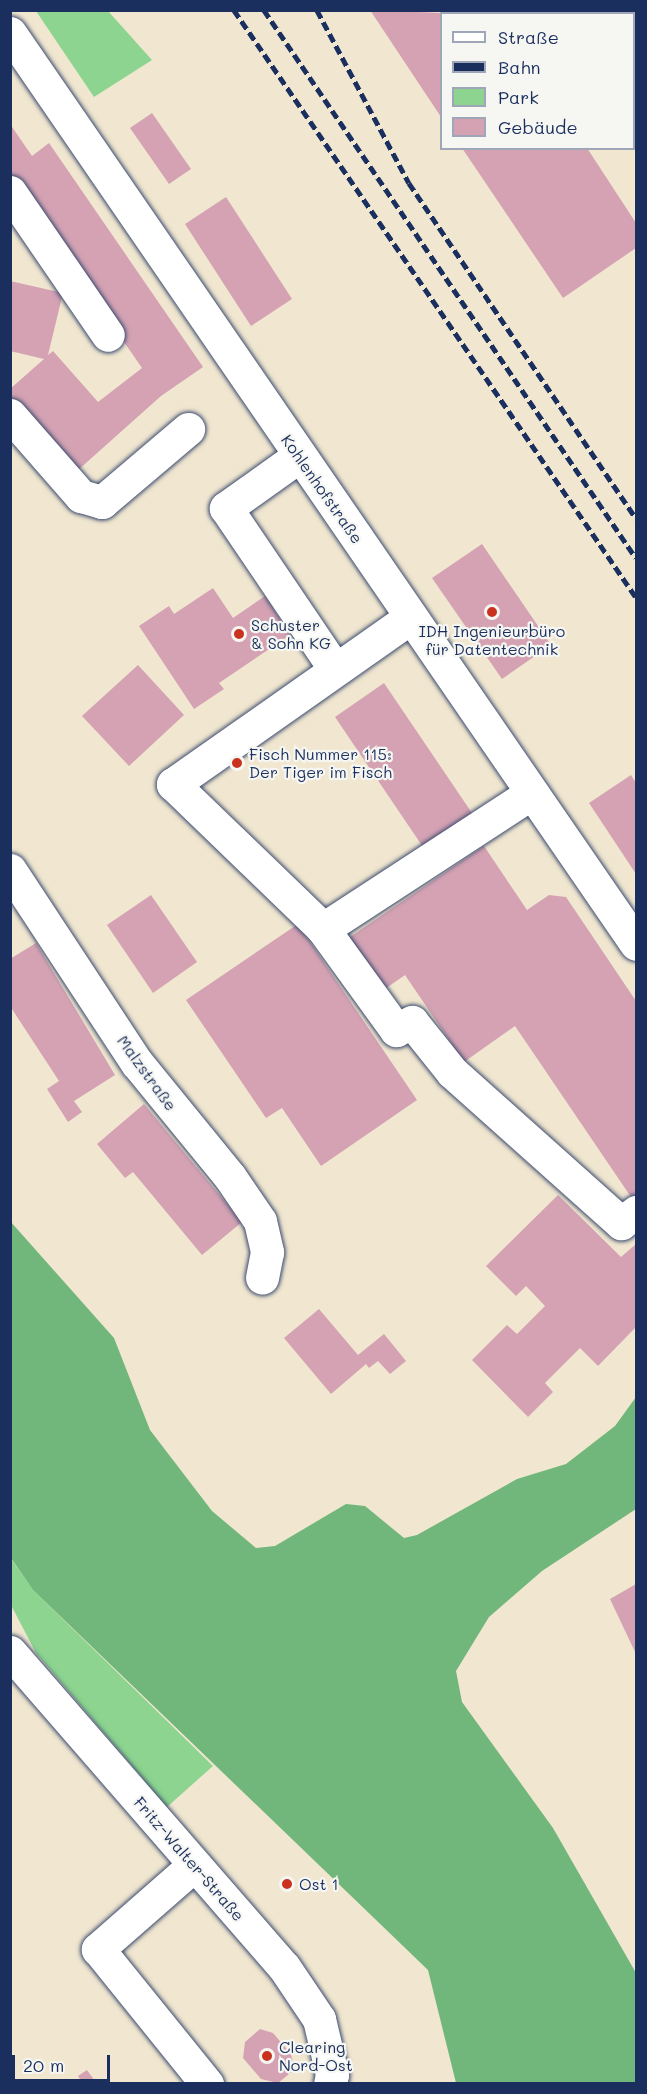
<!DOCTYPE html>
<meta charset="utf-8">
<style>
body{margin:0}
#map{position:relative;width:647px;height:2094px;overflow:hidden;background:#f1e7d0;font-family:Mali,sans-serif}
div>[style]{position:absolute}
.green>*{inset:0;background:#8cd48f}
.forest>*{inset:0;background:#71b67a}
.building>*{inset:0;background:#d4a2b3}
.roads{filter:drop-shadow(0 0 2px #3b4b6f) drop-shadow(0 0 2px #3b4b6f)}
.minor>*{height:33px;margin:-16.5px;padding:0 16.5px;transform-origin:16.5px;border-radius:16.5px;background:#fff}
.rail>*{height:4.5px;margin-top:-2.25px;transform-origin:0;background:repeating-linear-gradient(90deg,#1b2f5e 0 9px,transparent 0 13.5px)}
.dots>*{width:16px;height:16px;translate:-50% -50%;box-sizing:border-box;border:3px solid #f6f6f2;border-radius:50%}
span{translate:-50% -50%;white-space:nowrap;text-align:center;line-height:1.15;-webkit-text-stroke:4.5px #f6f6f2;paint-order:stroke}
.street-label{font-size:16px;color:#1b2f5e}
.poi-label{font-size:16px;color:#1b2f5e}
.left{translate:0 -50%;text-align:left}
.frame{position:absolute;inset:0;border:12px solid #1b2f5e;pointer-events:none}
.legend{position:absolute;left:440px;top:12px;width:195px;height:138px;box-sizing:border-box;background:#f6f6f2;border:2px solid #9ea6b7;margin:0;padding:8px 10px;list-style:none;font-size:18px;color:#1b2f5e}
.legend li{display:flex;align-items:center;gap:12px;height:30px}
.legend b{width:30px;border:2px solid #9ea6b7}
.scale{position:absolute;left:12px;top:2055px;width:98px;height:27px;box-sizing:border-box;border:3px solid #1b2f5e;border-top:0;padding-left:8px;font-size:18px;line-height:21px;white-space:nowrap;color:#1b2f5e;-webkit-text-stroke:4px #f6f6f2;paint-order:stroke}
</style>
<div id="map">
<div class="green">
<i style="clip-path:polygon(36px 11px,108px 11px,152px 60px,94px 97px)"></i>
<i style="clip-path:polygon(12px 1560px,33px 1590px,213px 1766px,167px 1807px,36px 1653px,11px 1605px)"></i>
</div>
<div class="forest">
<i style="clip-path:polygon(10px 1221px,114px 1338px,150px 1430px,212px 1511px,256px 1548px,275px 1546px,346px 1504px,365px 1506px,404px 1538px,417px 1535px,517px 1479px,566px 1464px,615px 1426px,636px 1397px,636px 1509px,542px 1571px,489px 1617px,456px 1671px,462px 1702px,553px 1828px,636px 1973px,636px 2083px,456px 2083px,428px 1970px,33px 1590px,11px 1558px)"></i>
</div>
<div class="building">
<i style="clip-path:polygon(370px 10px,467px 14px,441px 14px,441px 117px)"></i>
<i style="clip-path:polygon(508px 10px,607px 10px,504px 14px)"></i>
<i style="clip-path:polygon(152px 113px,191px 169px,169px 184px,130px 128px)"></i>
<i style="clip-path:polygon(10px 124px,32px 156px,49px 143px,203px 367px,161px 396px,77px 471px,10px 396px,10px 389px,44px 359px,10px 351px,10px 281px,63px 293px,48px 355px,53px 351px,98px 402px,142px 368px,10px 177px)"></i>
<i style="clip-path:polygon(462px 148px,587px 148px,636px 223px,636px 248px,563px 298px)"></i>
<i style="clip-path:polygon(226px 197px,292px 299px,251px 326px,185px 224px)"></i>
<i style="clip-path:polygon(482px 544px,551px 645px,502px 679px,432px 578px)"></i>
<i style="clip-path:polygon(213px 588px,233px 618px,265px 596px,290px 635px,219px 683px,224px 689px,194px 709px,139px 626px,169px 606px,174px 614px)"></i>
<i style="clip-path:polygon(138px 665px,184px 715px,129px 766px,82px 716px)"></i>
<i style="clip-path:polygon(384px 683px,474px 816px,425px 850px,335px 717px)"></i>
<i style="clip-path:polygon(631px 775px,636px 783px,636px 874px,589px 803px)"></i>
<i style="clip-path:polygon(484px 846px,527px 910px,549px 895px,566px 897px,636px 1001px,636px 1197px,633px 1200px,515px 1026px,464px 1062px,405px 975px,382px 991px,347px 939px)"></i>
<i style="clip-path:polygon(151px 895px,197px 962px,153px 993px,107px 925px)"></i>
<i style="clip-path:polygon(298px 924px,417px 1100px,321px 1166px,282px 1108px,266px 1118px,186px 1000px)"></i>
<i style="clip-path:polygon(36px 943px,115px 1075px,74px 1101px,82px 1112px,68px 1122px,47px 1089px,59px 1081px,10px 1006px,10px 959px)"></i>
<i style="clip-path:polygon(144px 1104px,242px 1222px,202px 1255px,133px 1172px,125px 1178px,97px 1144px)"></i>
<i style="clip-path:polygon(558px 1195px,621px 1257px,636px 1244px,636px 1327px,598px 1366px,580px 1348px,545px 1383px,553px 1392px,528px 1417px,472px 1360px,507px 1325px,517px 1334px,545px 1306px,526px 1286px,516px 1296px,486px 1266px)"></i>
<i style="clip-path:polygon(319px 1309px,358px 1355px,384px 1334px,406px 1361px,390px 1374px,378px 1361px,369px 1368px,366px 1364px,331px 1394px,284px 1338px)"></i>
<i style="clip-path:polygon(636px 1584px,636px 1654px,610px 1599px)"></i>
<i style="clip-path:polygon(260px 2029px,273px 2033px,291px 2054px,294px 2070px,278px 2083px,261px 2079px,243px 2058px,245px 2042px)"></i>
<i style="clip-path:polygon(87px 2070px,97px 2084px,83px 2084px,78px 2076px)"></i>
</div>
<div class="roads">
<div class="minor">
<i style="left:10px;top:33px;width:1105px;rotate:55.5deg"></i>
<i style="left:10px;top:192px;width:173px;rotate:55.6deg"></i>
<i style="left:10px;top:415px;width:108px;rotate:48.8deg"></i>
<i style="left:81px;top:496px;width:22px;rotate:16deg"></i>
<i style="left:102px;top:502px;width:113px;rotate:-40.3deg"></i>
<i style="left:299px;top:456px;width:90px;rotate:144.5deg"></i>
<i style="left:226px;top:508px;width:194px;rotate:55.9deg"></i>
<i style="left:411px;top:617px;width:291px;rotate:144.9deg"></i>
<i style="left:173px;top:784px;width:209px;rotate:44deg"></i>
<i style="left:323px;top:929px;width:125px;rotate:54.1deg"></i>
<i style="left:396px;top:1030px;width:18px;rotate:-27deg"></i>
<i style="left:412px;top:1022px;width:64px;rotate:51.3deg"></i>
<i style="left:452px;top:1072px;width:227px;rotate:41.8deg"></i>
<i style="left:621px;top:1223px;width:19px;rotate:-36deg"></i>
<i style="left:10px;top:870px;width:231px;rotate:56.7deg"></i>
<i style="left:137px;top:1063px;width:147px;rotate:50.8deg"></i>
<i style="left:230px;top:1177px;width:53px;rotate:55.7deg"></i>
<i style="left:260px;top:1221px;width:32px;rotate:77deg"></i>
<i style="left:267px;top:1252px;width:26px;rotate:101deg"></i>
<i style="left:323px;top:929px;width:249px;rotate:-33.1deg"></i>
<i style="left:10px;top:1652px;width:417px;rotate:49deg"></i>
<i style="left:284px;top:1967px;width:63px;rotate:56.1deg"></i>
<i style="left:319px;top:2019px;width:57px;rotate:76.7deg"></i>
<i style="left:332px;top:2074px;width:10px;rotate:101deg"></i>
<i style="left:194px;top:1865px;width:128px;rotate:138.8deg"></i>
<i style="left:98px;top:1949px;width:174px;rotate:51.1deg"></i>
</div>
</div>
<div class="rail">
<i style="left:234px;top:10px;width:711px;rotate:55.6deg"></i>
<i style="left:264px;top:10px;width:662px;rotate:55.83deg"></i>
<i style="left:317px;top:10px;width:196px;rotate:62deg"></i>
<i style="left:409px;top:183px;width:405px;rotate:55.9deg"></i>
</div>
<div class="dots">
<i style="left:492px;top:612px;background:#c8321e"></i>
<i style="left:239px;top:634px;background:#c8321e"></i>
<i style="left:237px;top:763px;background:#c8321e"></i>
<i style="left:287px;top:1884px;background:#c8321e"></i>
<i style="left:267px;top:2056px;background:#c8321e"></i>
</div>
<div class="street-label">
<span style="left:322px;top:489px;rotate:55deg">Kohlenhofstraße</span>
<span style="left:147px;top:1073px;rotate:54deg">Malzstraße</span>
<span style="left:189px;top:1859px;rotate:49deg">Fritz-Walter-Straße</span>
</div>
<div class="poi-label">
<span class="left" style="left:251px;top:634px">Schuster<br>&amp; Sohn KG</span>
<span style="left:492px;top:640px">IDH Ingenieurbüro<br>für Datentechnik</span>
<span class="left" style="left:249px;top:763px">Fisch Nummer 115:<br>Der Tiger im Fisch</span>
<span class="left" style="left:299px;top:1884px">Ost 1</span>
<span class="left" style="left:279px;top:2056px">Clearing<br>Nord-Ost</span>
</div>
<div class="frame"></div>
<ul class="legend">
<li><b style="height:8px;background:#fff"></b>Straße</li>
<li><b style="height:8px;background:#1b2f5e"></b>Bahn</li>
<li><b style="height:16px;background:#8cd48f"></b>Park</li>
<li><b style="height:16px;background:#d4a2b3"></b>Gebäude</li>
</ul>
<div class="scale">20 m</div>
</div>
